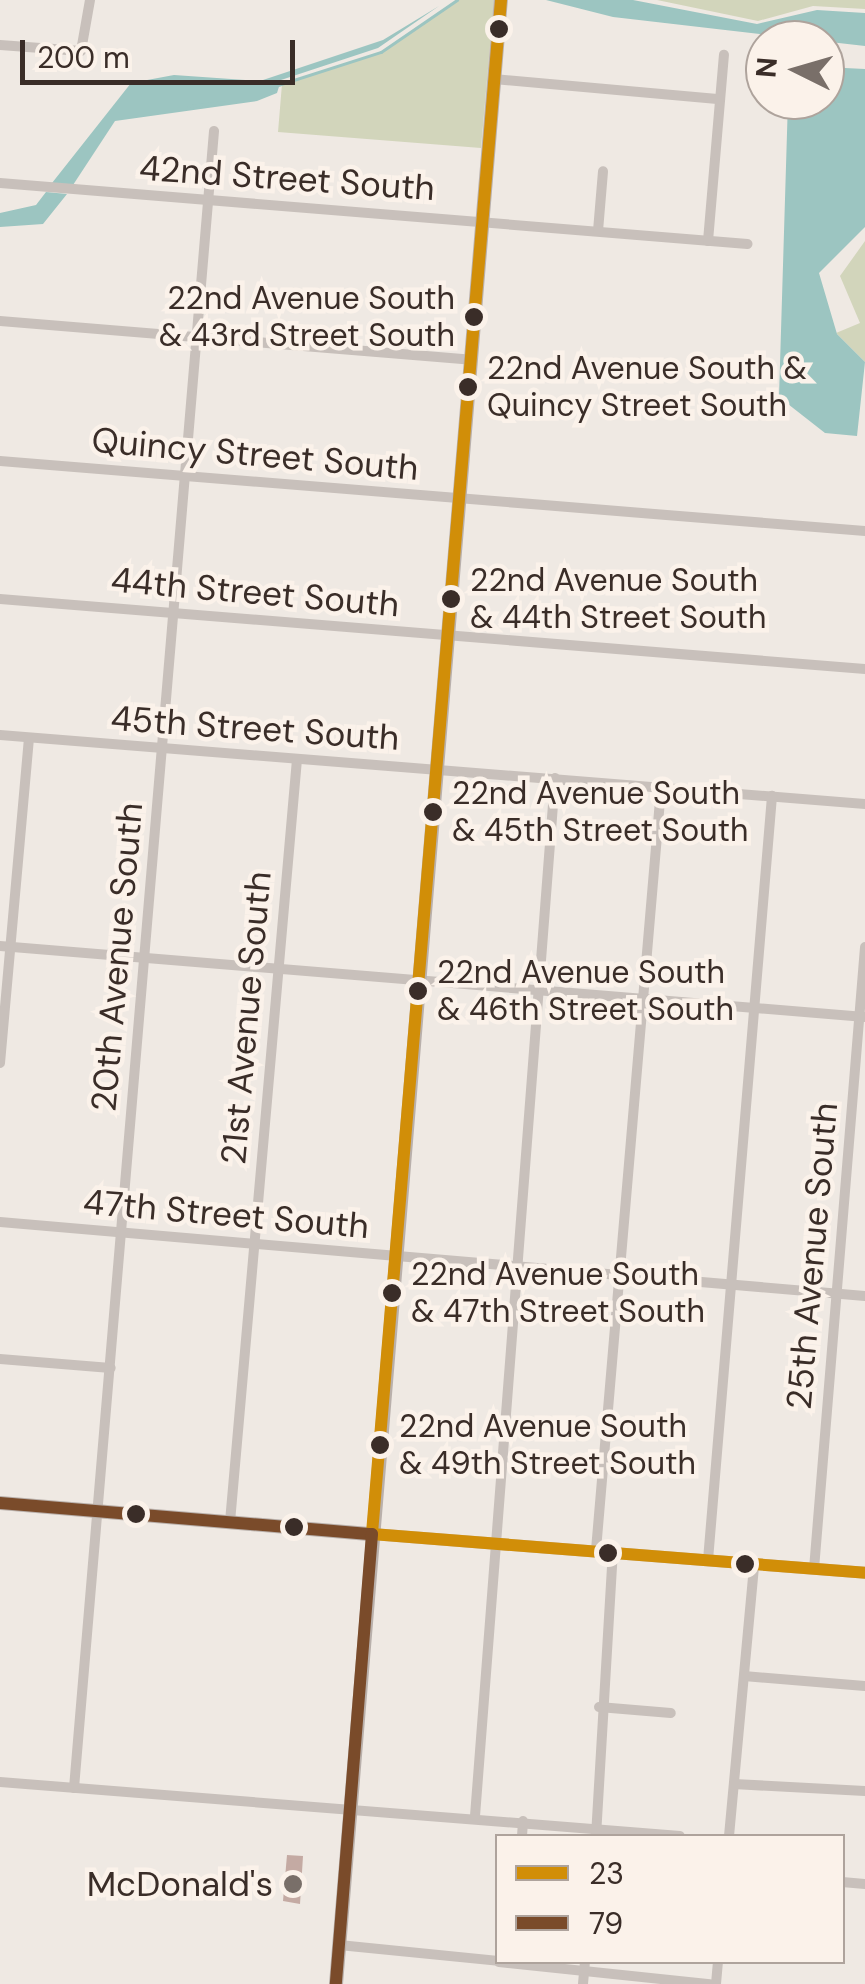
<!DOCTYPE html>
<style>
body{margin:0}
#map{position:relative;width:865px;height:1984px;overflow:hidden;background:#efe9e3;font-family:"DM Sans",sans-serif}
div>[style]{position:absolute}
.green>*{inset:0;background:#d2d5bb}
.water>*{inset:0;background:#9cc5c1}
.stream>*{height:2.5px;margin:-1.25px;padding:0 1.25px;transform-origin:1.25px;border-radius:1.25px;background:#9cc5c1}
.building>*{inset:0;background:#c4aaa3}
.minor>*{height:10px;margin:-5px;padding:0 5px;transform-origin:5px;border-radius:5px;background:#c8c0bb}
.tertiary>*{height:12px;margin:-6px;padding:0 6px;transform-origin:6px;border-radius:6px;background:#c8c0bb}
.secondary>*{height:14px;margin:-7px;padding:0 7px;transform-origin:7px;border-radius:7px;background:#b9b0ab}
.bus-1>*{height:12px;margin:-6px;padding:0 6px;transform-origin:6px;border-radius:6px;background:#d18e08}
.bus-2>*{height:12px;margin:-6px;padding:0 6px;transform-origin:6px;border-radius:6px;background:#7a4b2a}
.dots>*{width:28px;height:28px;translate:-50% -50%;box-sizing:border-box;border:5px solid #fbf2ea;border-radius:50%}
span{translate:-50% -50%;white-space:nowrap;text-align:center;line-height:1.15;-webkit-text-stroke:9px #fbf2ea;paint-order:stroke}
.bus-label{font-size:32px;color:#3a2d28}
.right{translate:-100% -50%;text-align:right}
.left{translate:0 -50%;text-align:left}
.street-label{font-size:35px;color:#3a2d28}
.poi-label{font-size:35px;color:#3a2d28}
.legend{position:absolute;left:495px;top:1834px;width:350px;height:130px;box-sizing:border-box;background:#fbf2ea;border:2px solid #aea39c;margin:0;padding:12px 18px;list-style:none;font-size:30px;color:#3a2d28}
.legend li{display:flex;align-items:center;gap:20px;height:50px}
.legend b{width:50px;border:2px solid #aea39c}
.north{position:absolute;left:745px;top:20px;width:100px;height:100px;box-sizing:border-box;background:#fbf2ea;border:2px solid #aea39c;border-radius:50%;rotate:275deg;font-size:28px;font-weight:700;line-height:40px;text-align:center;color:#3a2d28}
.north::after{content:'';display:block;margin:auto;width:35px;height:45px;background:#796f69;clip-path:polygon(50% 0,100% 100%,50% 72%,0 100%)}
.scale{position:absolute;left:20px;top:40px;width:275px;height:45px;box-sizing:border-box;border:5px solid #3a2d28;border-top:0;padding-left:12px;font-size:30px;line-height:35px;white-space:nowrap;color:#3a2d28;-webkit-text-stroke:8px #fbf2ea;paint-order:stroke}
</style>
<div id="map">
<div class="green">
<i style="clip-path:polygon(457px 0,494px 0,481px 148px,278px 132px,282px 84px,381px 52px)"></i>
<i style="clip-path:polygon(657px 0,865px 0,865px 9px,813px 6px,758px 21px)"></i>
<i style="clip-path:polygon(865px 241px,865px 362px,836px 333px,860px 323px,840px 276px)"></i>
</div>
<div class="water">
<i style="clip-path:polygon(546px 0,633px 0,757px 24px,817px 10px,865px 13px,865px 46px,613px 17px)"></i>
<i style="clip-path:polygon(439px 6px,378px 48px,281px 80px,277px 93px,257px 101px,115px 121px,73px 185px,52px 183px,131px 83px,174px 75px,260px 81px,383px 40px)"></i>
<i style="clip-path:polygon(825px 67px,865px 69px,865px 227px,819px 273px,837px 334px,865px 362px,857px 436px,825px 433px,779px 397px,788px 100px,825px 100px)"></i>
<i style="clip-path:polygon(46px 192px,67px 194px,43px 224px,0 227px,0 213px,36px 205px)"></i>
</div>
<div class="stream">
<i style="left:275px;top:86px;width:111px;rotate:-17.8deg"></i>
<i style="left:381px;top:52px;width:92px;rotate:-34.4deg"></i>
<i style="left:188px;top:106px;width:36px;rotate:-6deg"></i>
</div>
<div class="building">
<i style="clip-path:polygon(287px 1855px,303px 1856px,300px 1904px,283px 1901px)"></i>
</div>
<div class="minor">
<i style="left:0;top:45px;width:81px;rotate:4.2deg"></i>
<i style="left:81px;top:51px;width:52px;rotate:-80deg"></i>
<i style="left:494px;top:79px;width:227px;rotate:5.1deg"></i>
<i style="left:0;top:183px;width:750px;rotate:4.66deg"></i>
<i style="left:598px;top:231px;width:60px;rotate:-85.2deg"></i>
<i style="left:708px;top:241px;width:187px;rotate:-85.1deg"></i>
<i style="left:0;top:321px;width:473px;rotate:4.7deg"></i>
<i style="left:0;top:461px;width:868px;rotate:4.63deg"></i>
<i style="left:0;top:599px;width:868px;rotate:4.63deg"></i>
<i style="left:0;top:735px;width:868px;rotate:4.56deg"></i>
<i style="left:0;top:946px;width:868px;rotate:4.69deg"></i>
<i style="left:0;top:1063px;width:326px;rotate:-84.9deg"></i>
<i style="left:0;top:1222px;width:868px;rotate:4.89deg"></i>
<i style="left:0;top:1359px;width:111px;rotate:4.6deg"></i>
<i style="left:230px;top:1522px;width:766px;rotate:-84.98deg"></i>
<i style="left:596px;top:1550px;width:764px;rotate:-85.12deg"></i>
<i style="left:708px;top:1560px;width:767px;rotate:-85.21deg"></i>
<i style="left:814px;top:1569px;width:624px;rotate:-85.31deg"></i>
<i style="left:744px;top:1676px;width:121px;rotate:4.7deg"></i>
<i style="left:599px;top:1707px;width:72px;rotate:4.8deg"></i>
<i style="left:0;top:1782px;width:682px;rotate:4.54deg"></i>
<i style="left:734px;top:1784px;width:131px;rotate:3.1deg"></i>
<i style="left:74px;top:1788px;width:1663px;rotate:-85.17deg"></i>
<i style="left:475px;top:1816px;width:1041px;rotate:-85.59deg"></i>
<i style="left:522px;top:1836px;width:15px;rotate:-86deg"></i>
<i style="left:596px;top:1836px;width:285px;rotate:-86.6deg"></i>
<i style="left:729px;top:1836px;width:273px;rotate:-84.7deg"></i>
<i style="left:842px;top:1882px;width:23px;rotate:5deg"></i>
<i style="left:339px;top:1945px;width:160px;rotate:5.7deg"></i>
<i style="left:499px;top:1962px;width:212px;rotate:6deg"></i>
<i style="left:583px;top:1984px;width:22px;rotate:-85deg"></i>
<i style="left:716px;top:1984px;width:22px;rotate:-85deg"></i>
</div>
<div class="tertiary">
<i style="left:372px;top:1534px;width:495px;rotate:4.5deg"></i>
</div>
<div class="secondary">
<i style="left:0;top:1503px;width:373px;rotate:4.8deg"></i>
<i style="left:336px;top:1984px;width:1991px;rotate:-85.25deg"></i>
</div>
<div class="bus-1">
<i style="left:501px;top:0;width:1539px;rotate:94.81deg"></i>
<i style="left:372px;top:1534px;width:495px;rotate:4.5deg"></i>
</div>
<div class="bus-2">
<i style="left:0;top:1503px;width:373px;rotate:4.8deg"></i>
<i style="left:372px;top:1534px;width:451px;rotate:94.6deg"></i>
</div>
<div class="dots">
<i style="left:499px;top:29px;background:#3a2d28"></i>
<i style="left:474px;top:317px;background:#3a2d28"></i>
<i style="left:468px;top:387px;background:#3a2d28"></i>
<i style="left:451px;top:599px;background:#3a2d28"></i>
<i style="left:433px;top:812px;background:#3a2d28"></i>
<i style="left:418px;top:991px;background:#3a2d28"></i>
<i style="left:392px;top:1293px;background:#3a2d28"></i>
<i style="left:380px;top:1445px;background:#3a2d28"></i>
<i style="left:136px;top:1514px;background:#3a2d28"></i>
<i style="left:294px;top:1527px;background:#3a2d28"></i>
<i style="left:608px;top:1553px;background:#3a2d28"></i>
<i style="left:745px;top:1564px;background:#3a2d28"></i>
<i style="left:293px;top:1884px;background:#796f69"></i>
</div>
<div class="bus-label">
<span class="right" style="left:455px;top:317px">22nd Avenue South<br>&amp; 43rd Street South</span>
<span class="left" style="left:487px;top:387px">22nd Avenue South &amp;<br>Quincy Street South</span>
<span class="left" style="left:470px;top:599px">22nd Avenue South<br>&amp; 44th Street South</span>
<span class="left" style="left:452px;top:812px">22nd Avenue South<br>&amp; 45th Street South</span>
<span class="left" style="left:437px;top:991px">22nd Avenue South<br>&amp; 46th Street South</span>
<span class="left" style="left:411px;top:1293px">22nd Avenue South<br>&amp; 47th Street South</span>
<span class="left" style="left:399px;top:1445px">22nd Avenue South<br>&amp; 49th Street South</span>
</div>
<div class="street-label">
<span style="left:287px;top:178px;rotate:4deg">42nd Street South</span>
<span style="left:255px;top:454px;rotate:5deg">Quincy Street South</span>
<span style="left:255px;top:592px;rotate:5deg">44th Street South</span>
<span style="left:255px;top:728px;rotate:4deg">45th Street South</span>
<span style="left:117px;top:957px;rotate:-85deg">20th Avenue South</span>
<span style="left:246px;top:1018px;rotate:-85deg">21st Avenue South</span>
<span style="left:226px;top:1214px;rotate:5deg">47th Street South</span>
<span style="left:812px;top:1256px;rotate:-85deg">25th Avenue South</span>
</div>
<div class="poi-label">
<span class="right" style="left:273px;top:1884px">McDonald's</span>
</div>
<ul class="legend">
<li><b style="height:12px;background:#d18e08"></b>23</li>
<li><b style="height:12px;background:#7a4b2a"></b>79</li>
</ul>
<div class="north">N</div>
<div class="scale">200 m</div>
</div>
